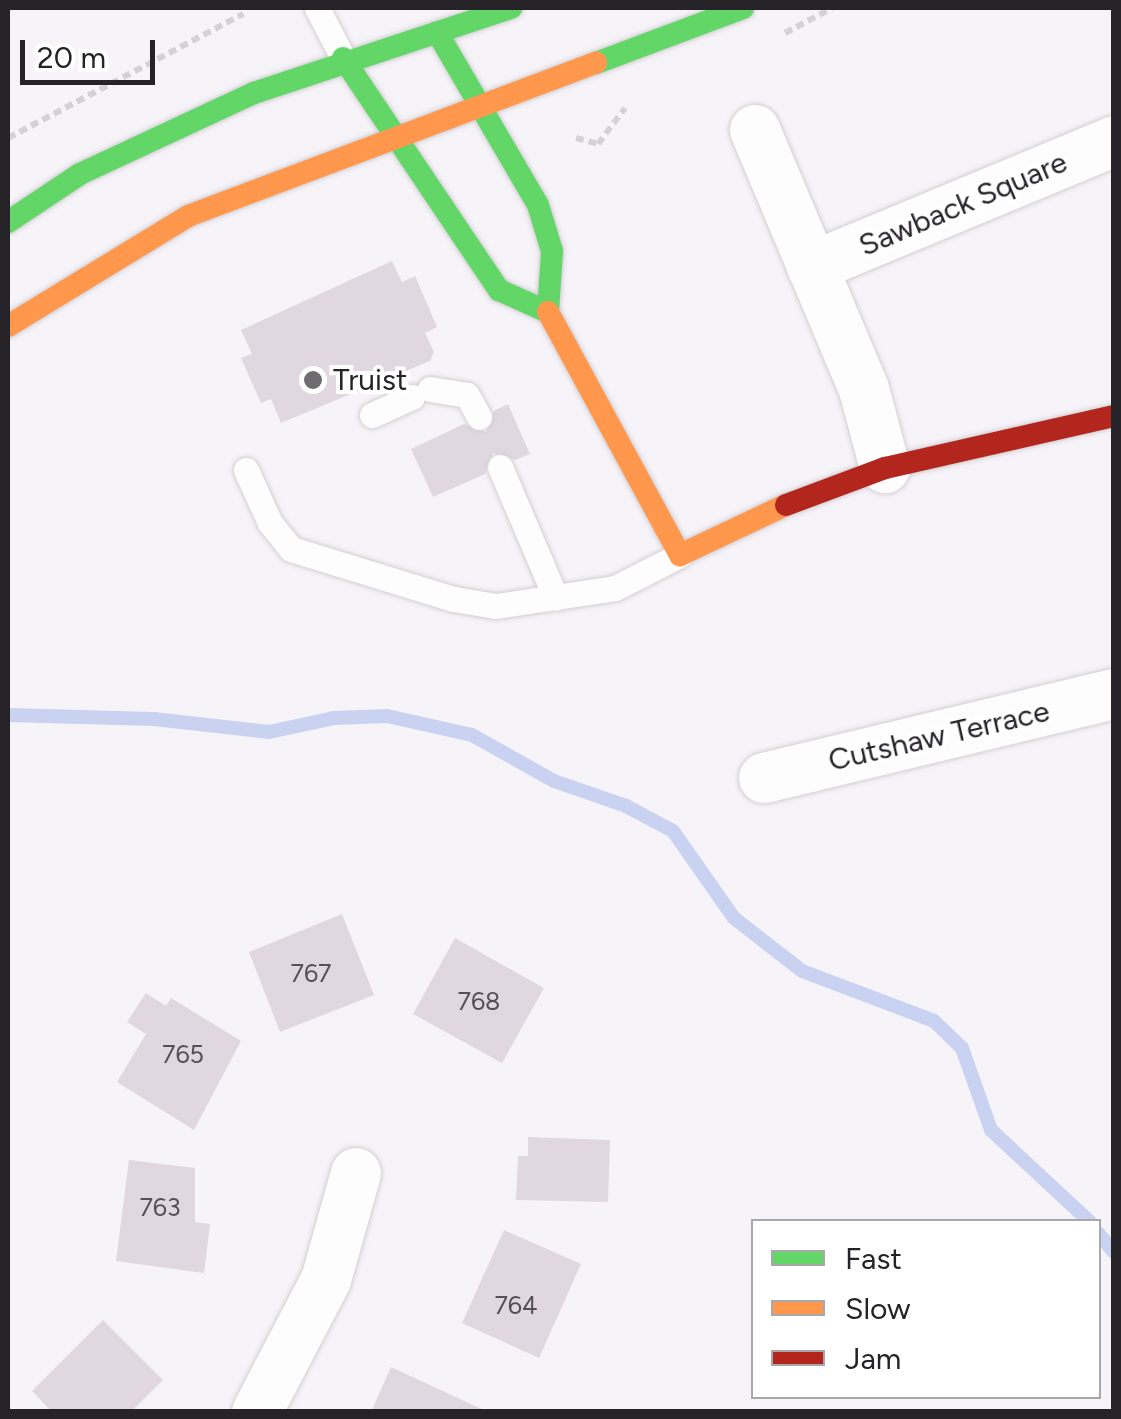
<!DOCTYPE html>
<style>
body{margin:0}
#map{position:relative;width:1121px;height:1419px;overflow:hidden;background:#f7f4f9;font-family:Figtree,sans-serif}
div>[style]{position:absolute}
.stream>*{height:14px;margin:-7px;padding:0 7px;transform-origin:7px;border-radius:7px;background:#c9d2f1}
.building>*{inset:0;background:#e0d7e0}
.path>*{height:6px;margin-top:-3px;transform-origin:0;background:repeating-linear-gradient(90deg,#d4d2d5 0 8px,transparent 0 13px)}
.roads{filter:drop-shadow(0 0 2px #d2cfd3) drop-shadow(0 0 2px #d2cfd3)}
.lane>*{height:25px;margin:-12.5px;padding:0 12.5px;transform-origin:12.5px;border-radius:12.5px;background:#fefdfe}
.street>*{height:50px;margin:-25px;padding:0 25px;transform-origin:25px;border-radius:25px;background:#fefdfe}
.fast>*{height:22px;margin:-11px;padding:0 11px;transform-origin:11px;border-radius:11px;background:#63d668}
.slow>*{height:22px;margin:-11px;padding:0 11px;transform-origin:11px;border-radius:11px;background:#ff974d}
.jam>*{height:22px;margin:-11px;padding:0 11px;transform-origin:11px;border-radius:11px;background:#b3261e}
.dots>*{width:28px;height:28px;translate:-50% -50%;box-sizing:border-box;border:5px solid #fff;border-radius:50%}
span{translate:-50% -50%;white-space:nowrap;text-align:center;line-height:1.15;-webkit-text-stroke:8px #fff;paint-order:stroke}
.number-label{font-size:25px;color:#545056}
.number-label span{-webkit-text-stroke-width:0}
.street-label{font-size:30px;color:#262328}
.poi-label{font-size:30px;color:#262328}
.left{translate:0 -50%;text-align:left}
.frame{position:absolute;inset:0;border:10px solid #262328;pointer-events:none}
.legend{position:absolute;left:751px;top:1219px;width:350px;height:180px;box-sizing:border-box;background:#fff;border:2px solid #a8a7a9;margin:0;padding:12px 18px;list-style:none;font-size:30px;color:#262328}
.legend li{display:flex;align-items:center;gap:20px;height:50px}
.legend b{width:50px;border:2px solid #a8a7a9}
.scale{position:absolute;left:20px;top:40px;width:135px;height:45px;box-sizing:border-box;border:5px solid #262328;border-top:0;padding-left:12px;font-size:30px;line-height:35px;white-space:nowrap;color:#262328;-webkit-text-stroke:8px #fff;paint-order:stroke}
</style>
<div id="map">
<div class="stream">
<i style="left:8px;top:715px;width:146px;rotate:1.6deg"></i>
<i style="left:154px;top:719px;width:116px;rotate:6.4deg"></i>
<i style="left:269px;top:732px;width:66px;rotate:-12.2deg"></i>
<i style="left:334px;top:718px;width:53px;rotate:-2.2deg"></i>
<i style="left:387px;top:716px;width:87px;rotate:12.6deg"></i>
<i style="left:472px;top:735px;width:94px;rotate:29.3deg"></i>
<i style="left:554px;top:781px;width:76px;rotate:19.1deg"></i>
<i style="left:626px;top:806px;width:53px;rotate:28deg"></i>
<i style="left:673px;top:831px;width:106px;rotate:55deg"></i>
<i style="left:734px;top:918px;width:86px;rotate:37.9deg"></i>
<i style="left:802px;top:971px;width:141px;rotate:20.7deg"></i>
<i style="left:934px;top:1021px;width:39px;rotate:44deg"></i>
<i style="left:962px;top:1048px;width:87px;rotate:70.5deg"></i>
<i style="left:991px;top:1130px;width:135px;rotate:42.9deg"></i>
<i style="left:1098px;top:1233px;width:25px;rotate:50deg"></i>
</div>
<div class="building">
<i style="clip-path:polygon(392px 261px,402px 282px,415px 276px,437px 327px,425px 333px,434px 352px,430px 361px,281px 423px,271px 399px,261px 403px,241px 358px,252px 354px,241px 330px)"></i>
<i style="clip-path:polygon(508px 404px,530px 454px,515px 460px,493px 453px,485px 474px,433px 497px,411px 449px,464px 424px,486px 432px,494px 411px)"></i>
<i style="clip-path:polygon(342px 914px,374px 995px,280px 1032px,249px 952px)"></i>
<i style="clip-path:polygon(455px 938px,544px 988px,502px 1063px,413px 1014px)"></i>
<i style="clip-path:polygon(146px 993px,166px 1006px,171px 998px,241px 1041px,194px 1130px,117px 1082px,146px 1034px,127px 1022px)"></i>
<i style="clip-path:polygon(528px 1137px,610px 1140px,608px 1202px,516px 1200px,518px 1156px,528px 1156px)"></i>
<i style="clip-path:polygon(129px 1160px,195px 1168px,195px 1222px,210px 1224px,204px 1273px,116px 1261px)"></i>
<i style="clip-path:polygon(504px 1230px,581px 1264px,539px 1358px,462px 1323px)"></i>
<i style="clip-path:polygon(103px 1320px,163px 1380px,131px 1412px,52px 1412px,32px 1391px)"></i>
<i style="clip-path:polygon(391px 1367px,488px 1412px,371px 1412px)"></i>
</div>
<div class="path">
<i style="left:785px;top:33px;width:53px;rotate:-28deg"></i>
<i style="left:8px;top:138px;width:266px;rotate:-27.8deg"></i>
<i style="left:576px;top:138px;width:23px;rotate:15deg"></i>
<i style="left:598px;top:144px;width:45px;rotate:-53.1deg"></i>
</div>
<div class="roads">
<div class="lane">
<i style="left:317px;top:8px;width:56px;rotate:62.5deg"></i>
<i style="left:430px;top:389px;width:37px;rotate:9deg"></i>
<i style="left:467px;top:395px;width:25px;rotate:61deg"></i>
<i style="left:372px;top:415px;width:44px;rotate:-24.2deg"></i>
<i style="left:500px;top:467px;width:142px;rotate:66.9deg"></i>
<i style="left:246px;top:470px;width:58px;rotate:65.6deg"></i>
<i style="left:270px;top:523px;width:33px;rotate:51deg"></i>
<i style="left:291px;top:549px;width:170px;rotate:17.1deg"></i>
<i style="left:454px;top:599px;width:43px;rotate:9.5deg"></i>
<i style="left:496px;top:606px;width:120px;rotate:-8.6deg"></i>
<i style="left:615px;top:588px;width:73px;rotate:-26.9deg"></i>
</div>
<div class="street">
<i style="left:755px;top:130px;width:281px;rotate:67.2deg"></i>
<i style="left:864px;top:389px;width:82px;rotate:75.1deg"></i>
<i style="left:812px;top:267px;width:327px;rotate:-22.6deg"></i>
<i style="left:764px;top:778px;width:360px;rotate:-13.5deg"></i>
<i style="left:257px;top:1412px;width:149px;rotate:-62.4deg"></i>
<i style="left:326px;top:1280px;width:111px;rotate:-74.3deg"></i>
</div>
<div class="fast">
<i style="left:343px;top:58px;width:280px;rotate:56.1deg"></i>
<i style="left:499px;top:290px;width:54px;rotate:24.2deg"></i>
<i style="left:548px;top:312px;width:61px;rotate:-86.2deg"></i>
<i style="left:552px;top:251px;width:48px;rotate:-106.9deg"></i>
<i style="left:538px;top:205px;width:200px;rotate:-120.3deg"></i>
<i style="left:596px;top:63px;width:157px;rotate:-20.5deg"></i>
<i style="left:8px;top:222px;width:87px;rotate:-33.7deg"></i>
<i style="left:80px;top:174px;width:192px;rotate:-25deg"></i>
<i style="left:254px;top:93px;width:271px;rotate:-18.3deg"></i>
</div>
<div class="slow">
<i style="left:548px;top:312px;width:277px;rotate:61.5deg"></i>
<i style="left:680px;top:555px;width:117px;rotate:-25.3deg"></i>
<i style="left:8px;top:326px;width:211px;rotate:-31.4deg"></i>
<i style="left:188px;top:216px;width:436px;rotate:-20.6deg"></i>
</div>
<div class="jam">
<i style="left:786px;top:505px;width:106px;rotate:-20.5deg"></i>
<i style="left:885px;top:468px;width:235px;rotate:-12.8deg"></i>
</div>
</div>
<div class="dots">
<i style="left:313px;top:380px;background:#6f6c71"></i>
</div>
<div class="number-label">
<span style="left:311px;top:973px">767</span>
<span style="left:479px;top:1001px">768</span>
<span style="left:183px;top:1054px">765</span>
<span style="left:160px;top:1207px">763</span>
<span style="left:516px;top:1305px">764</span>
</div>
<div class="street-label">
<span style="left:963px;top:204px;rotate:-23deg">Sawback Square</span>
<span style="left:939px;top:736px;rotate:-13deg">Cutshaw Terrace</span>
</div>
<div class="poi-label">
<span class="left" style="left:333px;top:380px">Truist</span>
</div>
<div class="frame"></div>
<ul class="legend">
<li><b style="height:12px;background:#63d668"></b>Fast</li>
<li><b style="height:12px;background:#ff974d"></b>Slow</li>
<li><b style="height:12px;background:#b3261e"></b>Jam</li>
</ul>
<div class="scale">20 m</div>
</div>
